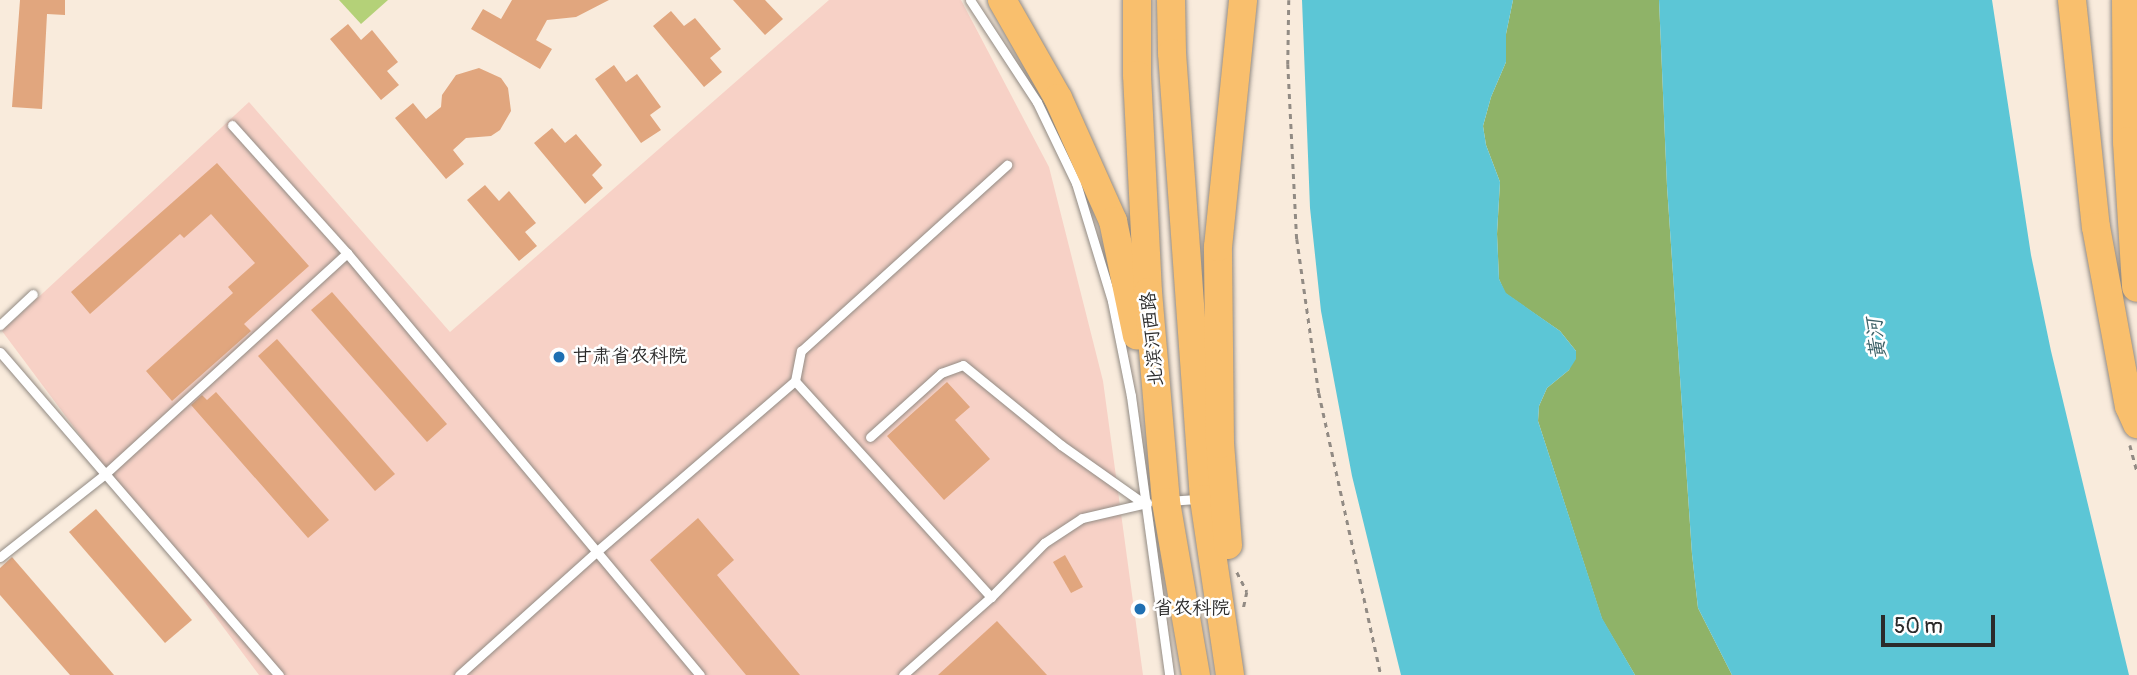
<!DOCTYPE html>
<meta charset="utf-8">
<style>
body{margin:0}
#map{position:relative;width:2137px;height:675px;overflow:hidden;background:#f9ebdc;font-family:Pangolin,"LXGW WenKai TC",sans-serif}
div>[style]{position:absolute}
.built>*{inset:0;background:#f7d1c6}
.green>*{inset:0;background:#b4d178}
.forest>*{inset:0;background:#8fb368}
.water>*{inset:0;background:#5cc6d6}
.building>*{inset:0;background:#e1a67e}
.path>*{height:2.5px;margin-top:-1.25px;transform-origin:0;background:repeating-linear-gradient(90deg,#928b84 0 5px,transparent 0 10px)}
.roads{filter:drop-shadow(0 0 2px #928b84) drop-shadow(0 0 2px #928b84)}
.service>*{height:9px;margin:-4.5px;padding:0 4.5px;transform-origin:4.5px;border-radius:4.5px;background:#fff}
.primary>*{height:28px;margin:-14px;padding:0 14px;transform-origin:14px;border-radius:14px;background:#f9bf6d}
.trunk>*{height:30px;margin:-15px;padding:0 15px;transform-origin:15px;border-radius:15px;background:#f9bf6d}
.dots>*{width:19px;height:19px;translate:-50% -50%;box-sizing:border-box;border:4px solid #fff;border-radius:50%}
span{translate:-50% -50%;white-space:nowrap;text-align:center;line-height:1.15;-webkit-text-stroke:5px #fff;paint-order:stroke}
.street-label{font-size:19px;color:#2b2b2b}
.poi-label{font-size:19px;color:#2b2b2b}
.left{translate:0 -50%;text-align:left}
.water-label{font-size:21px;color:#3c6167;font-style:italic}
.scale{position:absolute;left:1881px;top:615px;width:114px;height:32px;box-sizing:border-box;border:4px solid #2b2b2b;border-top:0;padding-left:9px;font-size:21px;line-height:24px;white-space:nowrap;color:#2b2b2b;-webkit-text-stroke:5px #fff;paint-order:stroke}
</style>
<div id="map">
<div class="built">
<i style="clip-path:polygon(829px 0,961px 0,1049px 167px,1103px 381px,1143px 675px,259px 675px,2px 331px,249px 102px,450px 332px)"></i>
</div>
<div class="green">
<i style="clip-path:polygon(339px 0,388px 0,361px 24px)"></i>
</div>
<div class="forest">
<i style="clip-path:polygon(1513px 0,1659px 0,1667px 186px,1692px 554px,1698px 608px,1732px 675px,1635px 675px,1602px 619px,1580px 551px,1538px 421px,1539px 406px,1547px 388px,1569px 370px,1576px 351px,1560px 331px,1505px 293px,1499px 279px,1497px 234px,1500px 182px,1486px 145px,1483px 126px,1491px 97px,1506px 62px,1506px 34px)"></i>
</div>
<div class="water">
<i style="clip-path:polygon(1302px 0,1513px 0,1506px 34px,1506px 62px,1491px 97px,1483px 126px,1486px 145px,1500px 182px,1497px 233px,1499px 279px,1506px 293px,1560px 331px,1576px 351px,1576px 359px,1569px 370px,1547px 388px,1539px 406px,1538px 421px,1602px 618px,1635px 675px,1401px 675px,1352px 476px,1321px 311px,1310px 208px)"></i>
<i style="clip-path:polygon(1659px 0,1992px 0,2031px 255px,2051px 351px,2129px 675px,1732px 675px,1698px 608px,1692px 554px,1667px 186px)"></i>
</div>
<div class="building">
<i style="clip-path:polygon(20px 0,65px 0,65px 15px,47px 14px,42px 109px,12px 107px)"></i>
<i style="clip-path:polygon(512px 0,609px 0,576px 17px,547px 20px,536px 40px,552px 49px,540px 69px,471px 29px,483px 9px,501px 19px)"></i>
<i style="clip-path:polygon(733px 0,765px 0,783px 19px,765px 35px)"></i>
<i style="clip-path:polygon(671px 11px,684px 26px,695px 18px,721px 49px,710px 58px,722px 72px,704px 87px,653px 26px)"></i>
<i style="clip-path:polygon(348px 24px,361px 40px,372px 30px,398px 62px,387px 71px,399px 85px,381px 100px,330px 39px)"></i>
<i style="clip-path:polygon(614px 65px,626px 82px,637px 74px,661px 107px,650px 115px,661px 130px,641px 143px,595px 79px)"></i>
<i style="clip-path:polygon(479px 68px,501px 78px,508px 88px,511px 111px,500px 130px,491px 136px,466px 138px,453px 150px,464px 164px,446px 179px,395px 118px,413px 103px,426px 119px,441px 107px,442px 95px,456px 75px)"></i>
<i style="clip-path:polygon(552px 128px,565px 143px,576px 134px,602px 165px,592px 175px,603px 188px,585px 204px,534px 143px)"></i>
<i style="clip-path:polygon(217px 163px,309px 266px,244px 324px,251px 331px,172px 401px,146px 371px,233px 293px,228px 287px,255px 263px,211px 214px,184px 238px,180px 234px,90px 314px,71px 292px)"></i>
<i style="clip-path:polygon(485px 185px,499px 201px,509px 191px,536px 223px,525px 232px,537px 246px,519px 261px,467px 200px)"></i>
<i style="clip-path:polygon(332px 292px,447px 424px,427px 442px,311px 310px)"></i>
<i style="clip-path:polygon(277px 339px,395px 474px,375px 491px,258px 356px)"></i>
<i style="clip-path:polygon(947px 382px,970px 407px,955px 420px,990px 459px,944px 500px,887px 436px)"></i>
<i style="clip-path:polygon(216px 392px,329px 520px,308px 538px,191px 405px,202px 395px,207px 400px)"></i>
<i style="clip-path:polygon(96px 509px,192px 620px,165px 643px,69px 532px)"></i>
<i style="clip-path:polygon(698px 518px,734px 560px,717px 575px,800px 675px,746px 675px,650px 560px)"></i>
<i style="clip-path:polygon(1065px 555px,1083px 587px,1071px 593px,1053px 562px)"></i>
<i style="clip-path:polygon(12px 557px,114px 675px,70px 675px,0 595px,0 568px)"></i>
<i style="clip-path:polygon(997px 621px,1047px 675px,938px 675px)"></i>
</div>
<div class="path">
<i style="left:1289px;top:0;width:64px;rotate:90.9deg"></i>
<i style="left:1288px;top:64px;width:175px;rotate:87.1deg"></i>
<i style="left:1297px;top:239px;width:156px;rotate:81.9deg"></i>
<i style="left:1319px;top:393px;width:289px;rotate:77.6deg"></i>
<i style="left:2130px;top:445px;width:28px;rotate:75deg"></i>
<i style="left:1237px;top:572px;width:22px;rotate:63deg"></i>
<i style="left:1247px;top:592px;width:19px;rotate:102deg"></i>
</div>
<div class="roads">
<div class="service">
<i style="left:970px;top:0;width:122px;rotate:56.7deg"></i>
<i style="left:1037px;top:102px;width:90px;rotate:64.3deg"></i>
<i style="left:1076px;top:183px;width:123px;rotate:73deg"></i>
<i style="left:1112px;top:301px;width:97px;rotate:78.7deg"></i>
<i style="left:1131px;top:396px;width:282px;rotate:82.2deg"></i>
<i style="left:232px;top:125px;width:172px;rotate:48.1deg"></i>
<i style="left:347px;top:253px;width:550px;rotate:50.09deg"></i>
<i style="left:0;top:325px;width:45px;rotate:-43.2deg"></i>
<i style="left:0;top:352px;width:427px;rotate:49.2deg"></i>
<i style="left:795px;top:381px;width:31px;rotate:-79deg"></i>
<i style="left:801px;top:351px;width:278px;rotate:-42.1deg"></i>
<i style="left:870px;top:437px;width:96px;rotate:-42deg"></i>
<i style="left:941px;top:373px;width:23px;rotate:-20deg"></i>
<i style="left:963px;top:365px;width:127px;rotate:39.2deg"></i>
<i style="left:1061px;top:445px;width:100px;rotate:35.3deg"></i>
<i style="left:1168px;top:501px;width:32px;rotate:-4deg"></i>
<i style="left:0;top:557px;width:134px;rotate:-38.3deg"></i>
<i style="left:105px;top:474px;width:328px;rotate:-42.4deg"></i>
<i style="left:459px;top:675px;width:184px;rotate:-41.9deg"></i>
<i style="left:596px;top:552px;width:262px;rotate:-40.7deg"></i>
<i style="left:795px;top:381px;width:292px;rotate:47.8deg"></i>
<i style="left:903px;top:675px;width:118px;rotate:-41.6deg"></i>
<i style="left:991px;top:597px;width:76px;rotate:-45.5deg"></i>
<i style="left:1044px;top:543px;width:45px;rotate:-33.3deg"></i>
<i style="left:1082px;top:518px;width:67px;rotate:-13deg"></i>
</div>
<div class="primary">
<i style="left:1002px;top:0;width:113px;rotate:60.3deg"></i>
<i style="left:1058px;top:98px;width:135px;rotate:65.9deg"></i>
<i style="left:1113px;top:221px;width:117px;rotate:78.2deg"></i>
<i style="left:1137px;top:0;width:75px;rotate:90deg"></i>
<i style="left:1137px;top:75px;width:217px;rotate:87.1deg"></i>
<i style="left:1148px;top:292px;width:211px;rotate:85.1deg"></i>
<i style="left:1166px;top:502px;width:176px;rotate:80.2deg"></i>
<i style="left:1171px;top:0;width:53px;rotate:88.9deg"></i>
<i style="left:1172px;top:53px;width:447px;rotate:85.9deg"></i>
<i style="left:1204px;top:499px;width:178px;rotate:81.6deg"></i>
<i style="left:2072px;top:0;width:228px;rotate:84deg"></i>
<i style="left:2096px;top:227px;width:182px;rotate:79.6deg"></i>
<i style="left:2129px;top:406px;width:20px;rotate:66deg"></i>
<i style="left:1228px;top:545px;width:101px;rotate:-94.5deg"></i>
<i style="left:1220px;top:444px;width:197px;rotate:-90.6deg"></i>
<i style="left:1218px;top:247px;width:248px;rotate:-84.2deg"></i>
</div>
<div class="trunk">
<i style="left:2127px;top:0;width:142px;rotate:89.6deg"></i>
<i style="left:2128px;top:142px;width:145px;rotate:86.4deg"></i>
</div>
</div>
<div class="dots">
<i style="left:559px;top:357px;background:#1f6fb2"></i>
<i style="left:1140px;top:609px;background:#1f6fb2"></i>
</div>
<div class="street-label">
<span style="left:1153px;top:339px;rotate:-95deg">北滨河西路</span>
</div>
<div class="poi-label">
<span class="left" style="left:573px;top:357px">甘肃省农科院</span>
<span class="left" style="left:1154px;top:609px">省农科院</span>
</div>
<div class="water-label">
<span style="left:1877px;top:339px;rotate:-97deg">黄河</span>
</div>
<div class="scale">50 m</div>
</div>
